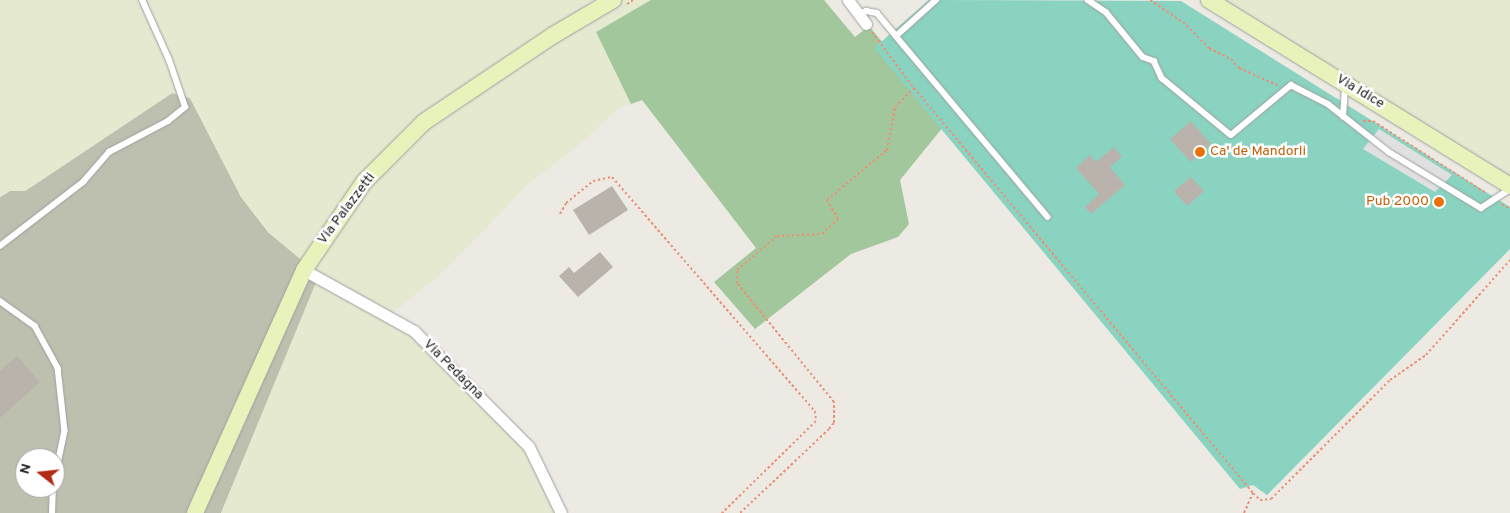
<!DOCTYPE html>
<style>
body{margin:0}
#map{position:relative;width:1510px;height:513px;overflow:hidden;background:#eceae3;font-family:Overpass,sans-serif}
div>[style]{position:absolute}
.construction>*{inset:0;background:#bdc0af}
.farmland>*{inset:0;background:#e4e9d0}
.forest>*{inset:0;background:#a3c79c}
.pitch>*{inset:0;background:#89d3c0}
.parking>*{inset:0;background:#e0e0e0}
.building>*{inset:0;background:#b9b3ac}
.path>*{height:2px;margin-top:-1px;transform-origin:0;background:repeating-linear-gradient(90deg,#ea9176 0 2.5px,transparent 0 5px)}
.roads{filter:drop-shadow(0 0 1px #a0a0a0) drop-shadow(0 0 1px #a0a0a0)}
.service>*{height:5.5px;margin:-2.75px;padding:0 2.75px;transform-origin:2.75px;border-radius:2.75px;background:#fff}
.minor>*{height:11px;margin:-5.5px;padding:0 5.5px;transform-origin:5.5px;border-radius:5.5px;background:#fff}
.secondary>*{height:16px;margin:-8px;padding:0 8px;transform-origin:8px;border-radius:8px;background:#e8f2bb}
.dots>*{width:14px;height:14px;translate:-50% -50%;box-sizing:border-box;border:2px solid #fff;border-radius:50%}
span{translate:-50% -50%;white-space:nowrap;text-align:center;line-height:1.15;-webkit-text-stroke:5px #fff;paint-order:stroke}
.street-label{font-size:14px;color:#1c1c1c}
.food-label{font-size:14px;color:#c56008}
.left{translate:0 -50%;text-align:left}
.right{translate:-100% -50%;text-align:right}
.north{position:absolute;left:15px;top:448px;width:50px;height:50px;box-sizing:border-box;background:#fff;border:1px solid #a4a4a4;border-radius:50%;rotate:286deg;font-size:14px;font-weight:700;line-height:20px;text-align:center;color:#1c1c1c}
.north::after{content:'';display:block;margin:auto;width:18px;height:22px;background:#b22a15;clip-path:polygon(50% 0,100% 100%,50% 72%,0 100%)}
</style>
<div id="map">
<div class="construction">
<i style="clip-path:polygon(evenodd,172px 93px,190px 98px,241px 197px,268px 232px,320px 275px,221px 513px,0 513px,0 197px,10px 191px,25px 191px,172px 93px,25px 458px,55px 458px,55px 488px,25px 488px,25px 458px)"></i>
</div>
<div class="farmland">
<i style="clip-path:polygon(0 0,651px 0,596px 32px,631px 104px,620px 107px,579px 145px,528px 184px,444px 271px,389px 316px,418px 338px,519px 438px,560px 513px,221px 513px,319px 275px,268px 232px,241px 197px,190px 98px,172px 93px,25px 191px,10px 191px,0 197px)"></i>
<i style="clip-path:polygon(1219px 0,1510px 0,1510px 178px)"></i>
</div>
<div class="forest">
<i style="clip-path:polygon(651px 0,824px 0,855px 37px,869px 26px,948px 121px,900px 180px,909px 224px,898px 237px,851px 254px,755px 329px,714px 282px,756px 248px,642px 100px,631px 104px,596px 32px)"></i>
</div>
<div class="pitch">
<i style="clip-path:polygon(929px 0,1181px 1px,1510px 207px,1510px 249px,1267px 495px,1253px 485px,1240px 489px,874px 48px)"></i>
</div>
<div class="parking">
<i style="clip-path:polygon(1379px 129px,1452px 175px,1435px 192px,1363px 149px)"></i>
</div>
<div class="building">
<i style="clip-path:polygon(1191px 121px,1211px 144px,1191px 162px,1170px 139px)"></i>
<i style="clip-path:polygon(1114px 147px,1122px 157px,1110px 167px,1125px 185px,1091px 214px,1085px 207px,1099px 194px,1076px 168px,1090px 155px,1096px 162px)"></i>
<i style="clip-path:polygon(1191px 177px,1204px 191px,1187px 206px,1174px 191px)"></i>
<i style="clip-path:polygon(612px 186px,628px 210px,589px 235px,573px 210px)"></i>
<i style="clip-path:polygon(600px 252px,613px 267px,578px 297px,559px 276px,569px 267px,574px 273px)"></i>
<i style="clip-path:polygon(17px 356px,40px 382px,0 418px,0 371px)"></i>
</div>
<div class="path">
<i style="left:1150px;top:0;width:40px;rotate:34deg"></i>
<i style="left:1183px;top:22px;width:37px;rotate:45deg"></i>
<i style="left:1209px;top:48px;width:25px;rotate:27deg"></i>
<i style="left:1231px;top:59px;width:12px;rotate:48deg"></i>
<i style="left:1239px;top:68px;width:42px;rotate:24.1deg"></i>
<i style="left:627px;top:4px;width:7px;rotate:-34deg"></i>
<i style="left:872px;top:32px;width:70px;rotate:53.1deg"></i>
<i style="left:914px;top:88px;width:528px;rotate:50.07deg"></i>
<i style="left:1363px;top:121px;width:10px"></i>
<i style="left:1373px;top:121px;width:134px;rotate:32.5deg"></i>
<i style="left:1502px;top:204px;width:9px;rotate:32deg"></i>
<i style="left:560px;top:214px;width:13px;rotate:-61deg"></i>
<i style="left:566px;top:203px;width:35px;rotate:-39deg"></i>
<i style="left:593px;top:181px;width:19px;rotate:-12deg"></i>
<i style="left:612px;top:177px;width:310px;rotate:49.1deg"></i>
<i style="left:815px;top:411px;width:10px;rotate:84deg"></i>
<i style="left:816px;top:421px;width:132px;rotate:135.6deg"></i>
<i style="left:740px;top:513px;width:122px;rotate:-43.3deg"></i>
<i style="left:829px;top:429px;width:8px;rotate:-50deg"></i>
<i style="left:834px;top:423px;width:21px;rotate:-90deg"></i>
<i style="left:834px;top:402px;width:154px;rotate:-129.2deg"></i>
<i style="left:737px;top:283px;width:13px;rotate:-90deg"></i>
<i style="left:737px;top:270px;width:52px;rotate:-40.4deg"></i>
<i style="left:777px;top:236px;width:45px;rotate:-2.5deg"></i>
<i style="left:822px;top:234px;width:22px;rotate:-43deg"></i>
<i style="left:838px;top:219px;width:22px;rotate:-120deg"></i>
<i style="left:827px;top:200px;width:78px;rotate:-39.8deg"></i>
<i style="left:887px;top:150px;width:44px;rotate:-79.5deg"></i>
<i style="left:895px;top:107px;width:27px;rotate:-45deg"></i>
<i style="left:1244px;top:513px;width:22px;rotate:-66deg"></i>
<i style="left:1253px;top:493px;width:10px;rotate:45deg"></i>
<i style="left:1260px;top:500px;width:11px;rotate:-5deg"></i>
<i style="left:1271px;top:499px;width:168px;rotate:-45deg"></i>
<i style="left:1390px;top:380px;width:44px;rotate:-34.8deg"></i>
<i style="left:1426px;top:355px;width:127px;rotate:-48.5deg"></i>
</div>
<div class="roads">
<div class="service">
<i style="left:1088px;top:0;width:22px;rotate:34deg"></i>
<i style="left:1106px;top:12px;width:58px;rotate:50.6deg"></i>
<i style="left:1143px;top:57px;width:12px;rotate:20deg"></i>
<i style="left:1154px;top:61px;width:19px;rotate:65deg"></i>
<i style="left:1162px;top:78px;width:89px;rotate:39.6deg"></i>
<i style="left:1231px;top:135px;width:78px;rotate:-39.8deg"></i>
<i style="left:1291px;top:85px;width:42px;rotate:27.2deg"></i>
<i style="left:1328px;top:104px;width:78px;rotate:38.2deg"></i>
<i style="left:1389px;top:152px;width:108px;rotate:31.3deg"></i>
<i style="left:1481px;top:208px;width:35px;rotate:-33deg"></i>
<i style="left:859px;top:14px;width:8px;rotate:-23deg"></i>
<i style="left:866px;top:11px;width:11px;rotate:10deg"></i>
<i style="left:877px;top:13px;width:30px;rotate:50deg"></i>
<i style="left:896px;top:36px;width:54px;rotate:-42deg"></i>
<i style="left:896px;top:36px;width:236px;rotate:50deg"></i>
<i style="left:1343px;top:117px;width:31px;rotate:-86deg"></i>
<i style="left:0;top:246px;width:105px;rotate:-37.6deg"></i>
<i style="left:83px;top:182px;width:40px;rotate:-49deg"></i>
<i style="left:109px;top:152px;width:67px;rotate:-27.7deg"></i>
<i style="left:168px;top:121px;width:22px;rotate:-39deg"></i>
<i style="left:185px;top:107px;width:50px;rotate:-108.8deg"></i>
<i style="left:169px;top:60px;width:66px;rotate:-114.2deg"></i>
<i style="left:0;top:301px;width:43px;rotate:35.5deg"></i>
<i style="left:35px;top:326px;width:48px;rotate:61.3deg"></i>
<i style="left:58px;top:368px;width:63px;rotate:83.7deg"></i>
<i style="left:65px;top:431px;width:49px;rotate:101.8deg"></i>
<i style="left:52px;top:513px;width:25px;rotate:-88deg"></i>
</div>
<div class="minor">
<i style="left:848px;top:0;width:30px;rotate:53deg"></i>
<i style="left:304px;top:270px;width:126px;rotate:29deg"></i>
<i style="left:414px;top:331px;width:163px;rotate:45.2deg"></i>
<i style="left:529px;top:447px;width:73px;rotate:64.1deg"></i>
</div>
<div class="secondary">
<i style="left:1209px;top:0;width:354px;rotate:31.7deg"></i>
<i style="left:195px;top:513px;width:266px;rotate:-65.8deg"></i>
<i style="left:304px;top:270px;width:107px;rotate:-55.7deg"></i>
<i style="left:364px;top:182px;width:85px;rotate:-45deg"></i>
<i style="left:424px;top:122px;width:154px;rotate:-33.9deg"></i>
<i style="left:552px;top:36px;width:71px;rotate:-30.5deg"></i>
</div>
</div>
<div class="dots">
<i style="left:1200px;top:152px;background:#e8710a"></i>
<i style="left:1439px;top:202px;background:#e8710a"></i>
</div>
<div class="street-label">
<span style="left:1360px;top:92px;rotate:31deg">Via Idice</span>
<span style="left:347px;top:209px;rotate:-53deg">Via Palazzetti</span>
<span style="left:453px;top:370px;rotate:45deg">Via Pedagna</span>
</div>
<div class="food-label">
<span class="left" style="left:1210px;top:152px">Ca' de Mandorli</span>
<span class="right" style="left:1429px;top:202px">Pub 2000</span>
</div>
<div class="north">N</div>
</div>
